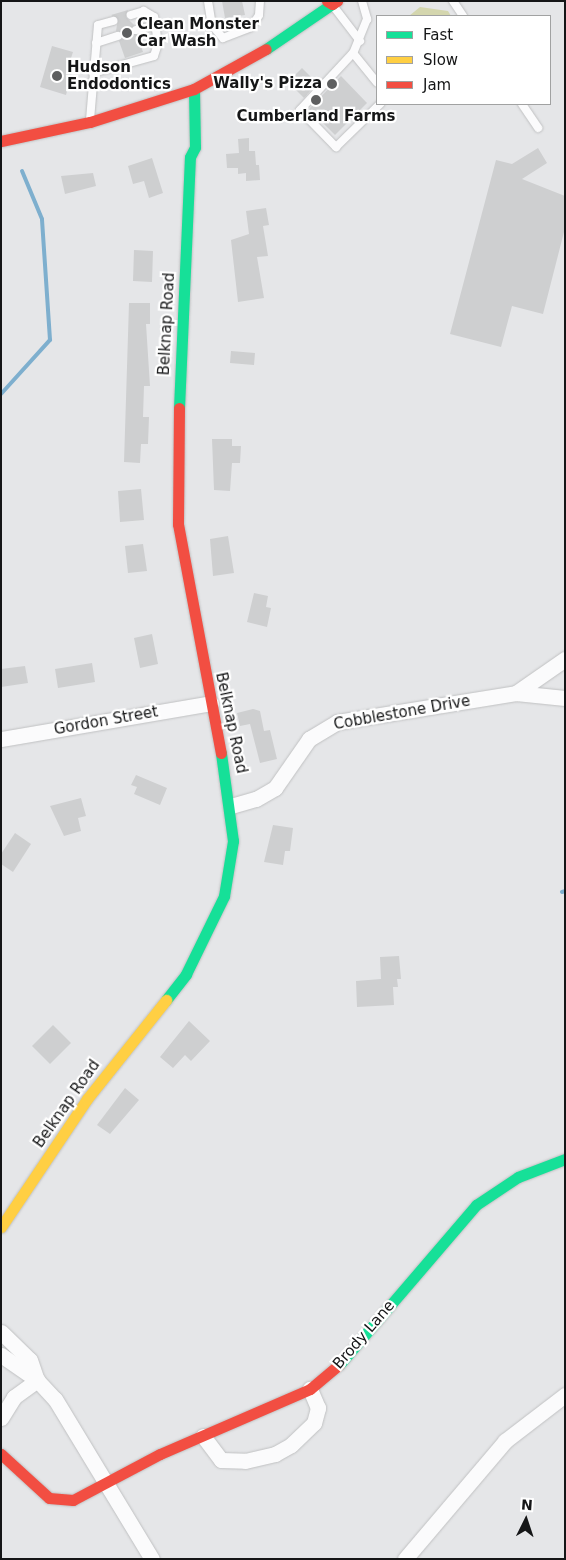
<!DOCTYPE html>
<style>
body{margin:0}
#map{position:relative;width:566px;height:1560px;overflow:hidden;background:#e5e6e8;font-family:"DejaVu Sans",sans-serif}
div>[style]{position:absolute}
.green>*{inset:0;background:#d4d6ae}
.stream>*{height:4px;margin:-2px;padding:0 2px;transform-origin:2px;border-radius:2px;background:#7eafce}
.building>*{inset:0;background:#cecfd0}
.roads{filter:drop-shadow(0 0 1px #c0c1c2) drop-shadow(0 0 1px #c0c1c2)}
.lane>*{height:8px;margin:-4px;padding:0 4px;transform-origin:4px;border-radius:4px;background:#fbfbfc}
.street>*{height:15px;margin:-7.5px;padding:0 7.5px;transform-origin:7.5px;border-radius:7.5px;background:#fbfbfc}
.fast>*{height:11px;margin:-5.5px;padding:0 5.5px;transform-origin:5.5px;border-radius:5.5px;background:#16e098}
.slow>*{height:11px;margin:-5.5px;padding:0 5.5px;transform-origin:5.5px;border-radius:5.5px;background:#ffcf43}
.jam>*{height:11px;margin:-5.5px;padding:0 5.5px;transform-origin:5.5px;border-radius:5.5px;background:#f24e42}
.dots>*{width:14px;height:14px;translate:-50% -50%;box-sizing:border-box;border:2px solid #fff;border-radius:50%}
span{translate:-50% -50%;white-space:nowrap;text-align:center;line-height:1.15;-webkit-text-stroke:4.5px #fff;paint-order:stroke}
.poi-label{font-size:15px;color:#151617;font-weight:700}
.left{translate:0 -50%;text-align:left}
.right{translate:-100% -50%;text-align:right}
.street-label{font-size:15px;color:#151617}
.frame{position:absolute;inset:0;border:2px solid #151617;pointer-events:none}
.legend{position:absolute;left:376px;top:15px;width:175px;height:90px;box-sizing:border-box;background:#fff;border:1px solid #a1a2a2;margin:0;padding:6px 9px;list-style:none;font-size:15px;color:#151617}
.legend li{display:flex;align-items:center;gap:10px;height:25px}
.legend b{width:25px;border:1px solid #a1a2a2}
.north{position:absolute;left:501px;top:1495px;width:50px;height:50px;-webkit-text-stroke:4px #fff;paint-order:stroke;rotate:4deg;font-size:14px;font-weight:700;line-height:20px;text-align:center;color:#151617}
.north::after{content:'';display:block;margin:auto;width:18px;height:22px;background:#151617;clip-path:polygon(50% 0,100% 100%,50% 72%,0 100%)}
</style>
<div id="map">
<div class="green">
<i style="clip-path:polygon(420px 7px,448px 11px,451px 16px,409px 16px)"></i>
</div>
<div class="stream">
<i style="left:1px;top:394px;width:73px;rotate:-47.8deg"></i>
<i style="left:50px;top:340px;width:121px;rotate:-93.8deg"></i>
<i style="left:42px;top:219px;width:52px;rotate:-112.6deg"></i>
<i style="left:562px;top:892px;width:3px;rotate:-18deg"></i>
</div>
<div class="building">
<i style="clip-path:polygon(222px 1px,242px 1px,245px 15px,225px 18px)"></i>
<i style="clip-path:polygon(128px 10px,126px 17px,134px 25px,131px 32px,137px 35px,143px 52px,125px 58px,119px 41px,123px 35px,116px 31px,118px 19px,111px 15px)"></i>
<i style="clip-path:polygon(52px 46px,73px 52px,69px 64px,74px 66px,66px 95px,40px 87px)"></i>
<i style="clip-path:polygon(302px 68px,317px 83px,304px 98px,288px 82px)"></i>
<i style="clip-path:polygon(341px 76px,367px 103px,335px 135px,309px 109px)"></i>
<i style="clip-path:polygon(249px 138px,249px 151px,255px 151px,256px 165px,259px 165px,260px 180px,246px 181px,246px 173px,238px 174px,238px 168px,227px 168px,226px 154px,239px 153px,238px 139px)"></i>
<i style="clip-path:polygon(538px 148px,547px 163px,522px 179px,565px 196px,565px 228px,543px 314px,512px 306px,501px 347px,450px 334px,496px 160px,512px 164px)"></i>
<i style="clip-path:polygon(152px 158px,163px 193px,149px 198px,144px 181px,133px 184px,128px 166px)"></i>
<i style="clip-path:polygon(93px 173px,96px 186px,65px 194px,61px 176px)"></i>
<i style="clip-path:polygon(266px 208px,269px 225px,263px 226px,268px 256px,257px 257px,264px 298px,238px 302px,231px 240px,249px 234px,246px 211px)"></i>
<i style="clip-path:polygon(134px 250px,153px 251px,152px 282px,133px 281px)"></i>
<i style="clip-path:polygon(129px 303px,150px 303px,150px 324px,146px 324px,150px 386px,144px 386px,143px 417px,149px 417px,148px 444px,141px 444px,140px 463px,124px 462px)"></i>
<i style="clip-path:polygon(231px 351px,255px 353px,254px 365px,230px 363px)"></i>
<i style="clip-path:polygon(212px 439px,232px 439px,232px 446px,241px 446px,240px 463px,232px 463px,230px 491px,214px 490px)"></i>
<i style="clip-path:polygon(141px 489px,144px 520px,120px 522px,118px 491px)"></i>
<i style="clip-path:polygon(228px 536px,234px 573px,213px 576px,210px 539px)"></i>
<i style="clip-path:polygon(143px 544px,147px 571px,128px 573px,125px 546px)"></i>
<i style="clip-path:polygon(254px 593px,268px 596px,266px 607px,271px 608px,267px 627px,247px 622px)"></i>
<i style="clip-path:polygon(152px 634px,158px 664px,140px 668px,134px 638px)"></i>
<i style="clip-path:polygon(92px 663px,95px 682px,58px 688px,55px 669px)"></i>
<i style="clip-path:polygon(25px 666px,28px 683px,1px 687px,1px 669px)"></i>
<i style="clip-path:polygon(253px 709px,260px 711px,264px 731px,270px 730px,277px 759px,260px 763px,250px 724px,240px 726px,237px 713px)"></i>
<i style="clip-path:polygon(136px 775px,167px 788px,160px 805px,134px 794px,137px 787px,131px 785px)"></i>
<i style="clip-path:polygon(81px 798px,86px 816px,78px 818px,81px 831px,64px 836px,50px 806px)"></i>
<i style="clip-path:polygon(273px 825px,293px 828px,290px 851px,285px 851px,283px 865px,264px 862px)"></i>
<i style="clip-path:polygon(15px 833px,31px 844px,13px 872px,1px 864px,1px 854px)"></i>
<i style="clip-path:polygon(399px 956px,401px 979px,397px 979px,398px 987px,393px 987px,394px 1005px,357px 1007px,356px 981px,381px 979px,380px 957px)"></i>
<i style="clip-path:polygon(189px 1021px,210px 1041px,191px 1061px,185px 1055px,173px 1068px,160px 1057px)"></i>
<i style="clip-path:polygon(53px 1025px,71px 1043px,50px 1064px,32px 1046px)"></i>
<i style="clip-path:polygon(125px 1088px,139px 1100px,110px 1134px,97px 1125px)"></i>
</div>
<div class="roads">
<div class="lane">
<i style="left:208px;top:1px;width:24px;rotate:81deg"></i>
<i style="left:212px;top:25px;width:17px;rotate:50deg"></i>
<i style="left:223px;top:38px;width:30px;rotate:-21deg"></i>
<i style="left:251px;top:27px;width:14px;rotate:-56deg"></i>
<i style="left:259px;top:15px;width:14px;rotate:-86deg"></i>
<i style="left:362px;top:1px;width:19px;rotate:74deg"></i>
<i style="left:367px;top:19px;width:37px;rotate:112deg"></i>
<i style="left:353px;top:53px;width:78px;rotate:132.9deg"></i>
<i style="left:300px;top:110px;width:52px;rotate:45.8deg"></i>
<i style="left:336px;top:147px;width:62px;rotate:-44.3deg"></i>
<i style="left:453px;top:1px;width:18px;rotate:56deg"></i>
<i style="left:334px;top:7px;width:43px;rotate:52.6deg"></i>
<i style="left:136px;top:30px;width:22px;rotate:-13deg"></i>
<i style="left:96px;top:43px;width:23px;rotate:-18deg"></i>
<i style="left:353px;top:53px;width:38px;rotate:51deg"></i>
<i style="left:93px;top:73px;width:63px;rotate:-15.6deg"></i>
<i style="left:154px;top:56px;width:13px;rotate:-72deg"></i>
<i style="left:158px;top:44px;width:27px;rotate:-98deg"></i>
<i style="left:154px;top:17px;width:12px;rotate:-149deg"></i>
<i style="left:144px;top:11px;width:14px;rotate:163deg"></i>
<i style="left:522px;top:104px;width:29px;rotate:56deg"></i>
<i style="left:90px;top:120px;width:95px;rotate:-85.2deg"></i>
<i style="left:98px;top:25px;width:16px;rotate:-15deg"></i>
</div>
<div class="street">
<i style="left:516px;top:693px;width:60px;rotate:-34.8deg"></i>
<i style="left:1px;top:739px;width:213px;rotate:-9.7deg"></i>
<i style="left:231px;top:806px;width:26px;rotate:-16deg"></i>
<i style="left:256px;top:799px;width:22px;rotate:-30deg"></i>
<i style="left:275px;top:788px;width:60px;rotate:-55.2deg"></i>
<i style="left:309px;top:739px;width:33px;rotate:-31deg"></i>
<i style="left:337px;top:722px;width:181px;rotate:-9.2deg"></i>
<i style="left:516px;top:693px;width:49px;rotate:5.8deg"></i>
<i style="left:1px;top:1332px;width:40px;rotate:44deg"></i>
<i style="left:30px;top:1360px;width:21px;rotate:71deg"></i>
<i style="left:1px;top:1355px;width:44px;rotate:34.8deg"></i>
<i style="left:37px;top:1380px;width:26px;rotate:47deg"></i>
<i style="left:55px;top:1399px;width:187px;rotate:58.8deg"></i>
<i style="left:1px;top:1418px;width:25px;rotate:-58deg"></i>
<i style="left:14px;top:1397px;width:29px;rotate:-36deg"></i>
<i style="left:203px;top:1436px;width:30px;rotate:53deg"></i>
<i style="left:221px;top:1460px;width:24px;rotate:2deg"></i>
<i style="left:245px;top:1461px;width:31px;rotate:-13deg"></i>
<i style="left:275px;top:1454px;width:18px;rotate:-29deg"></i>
<i style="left:291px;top:1445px;width:32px;rotate:-44deg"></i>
<i style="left:314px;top:1423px;width:16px;rotate:-75deg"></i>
<i style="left:318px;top:1408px;width:21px;rotate:-113deg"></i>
<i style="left:405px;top:1559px;width:155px;rotate:-49.7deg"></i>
<i style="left:505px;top:1441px;width:76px;rotate:-37.5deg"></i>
</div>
<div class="fast">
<i style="left:266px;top:49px;width:80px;rotate:-34.3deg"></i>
<i style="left:179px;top:408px;width:251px;rotate:-87.5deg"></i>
<i style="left:190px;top:157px;width:11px;rotate:-63deg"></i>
<i style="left:195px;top:147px;width:58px;rotate:-91deg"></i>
<i style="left:166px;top:1000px;width:33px;rotate:-52deg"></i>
<i style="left:186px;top:974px;width:87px;rotate:-64deg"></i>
<i style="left:224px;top:896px;width:56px;rotate:-80.7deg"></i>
<i style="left:233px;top:841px;width:89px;rotate:-97.8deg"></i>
<i style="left:339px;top:1365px;width:211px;rotate:-49.4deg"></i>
<i style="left:476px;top:1205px;width:50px;rotate:-33.7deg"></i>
<i style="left:518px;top:1177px;width:50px;rotate:-21deg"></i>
</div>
<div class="slow">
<i style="left:1px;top:1227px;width:154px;rotate:-56.1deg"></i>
<i style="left:87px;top:1099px;width:127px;rotate:-51.4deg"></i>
</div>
<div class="jam">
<i style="left:327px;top:1px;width:6px;rotate:31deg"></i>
<i style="left:332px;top:4px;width:6px;rotate:-31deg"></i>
<i style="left:1px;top:141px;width:91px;rotate:-12.1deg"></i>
<i style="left:90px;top:122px;width:109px;rotate:-17.6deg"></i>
<i style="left:194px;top:89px;width:82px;rotate:-29.1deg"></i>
<i style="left:179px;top:408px;width:116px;rotate:90.5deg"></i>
<i style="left:178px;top:524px;width:233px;rotate:79.4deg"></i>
<i style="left:1px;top:1454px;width:65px;rotate:42.5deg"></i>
<i style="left:49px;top:1498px;width:24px;rotate:5deg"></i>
<i style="left:73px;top:1500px;width:98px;rotate:-27.9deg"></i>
<i style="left:160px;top:1454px;width:163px;rotate:-23.4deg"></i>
<i style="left:310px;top:1389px;width:38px;rotate:-40deg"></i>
</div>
</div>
<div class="dots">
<i style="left:127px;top:33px;background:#5e5f60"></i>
<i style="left:57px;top:76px;background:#5e5f60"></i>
<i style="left:332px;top:84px;background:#5e5f60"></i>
<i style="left:316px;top:100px;background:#5e5f60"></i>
</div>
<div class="poi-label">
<span class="left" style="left:137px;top:33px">Clean Monster<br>Car Wash</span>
<span class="left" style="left:67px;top:76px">Hudson<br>Endodontics</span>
<span class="right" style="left:322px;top:84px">Wally's Pizza</span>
<span style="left:316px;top:117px">Cumberland Farms</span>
</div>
<div class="street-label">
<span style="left:167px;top:324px;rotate:-87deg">Belknap Road</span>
<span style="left:402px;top:713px;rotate:-10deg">Cobblestone Drive</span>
<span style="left:106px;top:721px;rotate:-10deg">Gordon Street</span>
<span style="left:231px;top:723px;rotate:78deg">Belknap Road</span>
<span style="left:67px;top:1104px;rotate:-55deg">Belknap Road</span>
<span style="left:364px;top:1335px;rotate:-49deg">Brody Lane</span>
</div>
<div class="frame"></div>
<ul class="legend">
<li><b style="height:6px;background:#16e098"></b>Fast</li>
<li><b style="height:6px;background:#ffcf43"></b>Slow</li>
<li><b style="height:6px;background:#f24e42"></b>Jam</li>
</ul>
<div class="north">N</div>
</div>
